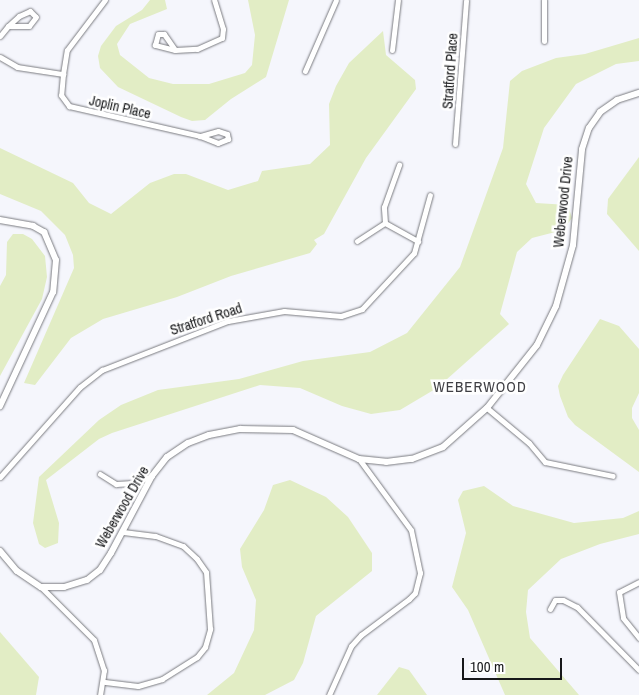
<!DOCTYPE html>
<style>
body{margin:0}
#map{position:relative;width:639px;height:695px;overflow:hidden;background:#f5f6fc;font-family:"Archivo Narrow",sans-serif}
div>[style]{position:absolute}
.green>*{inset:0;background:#e2edc5}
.roads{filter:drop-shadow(0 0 1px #7a7b80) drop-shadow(0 0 1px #7a7b80)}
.minor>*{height:5px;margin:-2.5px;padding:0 2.5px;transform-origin:2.5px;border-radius:2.5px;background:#fff}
.tertiary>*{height:6px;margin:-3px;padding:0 3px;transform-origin:3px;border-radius:3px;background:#fff}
span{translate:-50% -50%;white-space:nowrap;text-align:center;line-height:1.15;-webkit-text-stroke:5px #fff;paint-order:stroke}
.street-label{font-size:14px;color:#17181a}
.neighbourhood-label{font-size:15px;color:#3f3f44;letter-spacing:1px}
.scale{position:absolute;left:462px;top:658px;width:100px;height:22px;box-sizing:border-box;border:2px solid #17181a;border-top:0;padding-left:6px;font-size:15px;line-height:18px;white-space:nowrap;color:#17181a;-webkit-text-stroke:4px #fff;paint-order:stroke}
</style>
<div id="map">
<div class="green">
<i style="clip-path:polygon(150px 0,165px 0,167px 9px,130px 24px,117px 44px,120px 55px,149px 78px,173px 84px,209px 84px,245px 73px,252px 65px,255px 35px,248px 0,289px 0,266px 77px,231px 99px,205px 120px,192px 121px,181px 117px,118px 87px,100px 68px,98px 56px,101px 46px,116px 26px,142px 10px)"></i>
<i style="clip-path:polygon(383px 31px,386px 55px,415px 80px,416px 89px,366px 158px,324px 234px,314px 240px,317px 244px,310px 253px,231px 276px,177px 297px,103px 319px,71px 338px,35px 385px,24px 383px,74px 268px,73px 255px,65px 235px,41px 211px,0 194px,0 148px,73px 183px,89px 203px,111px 214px,150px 183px,174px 174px,186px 174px,228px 190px,258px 181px,262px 171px,310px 164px,330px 145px,329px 104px,336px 86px,349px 63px)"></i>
<i style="clip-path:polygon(639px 38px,639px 61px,616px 64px,576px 84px,544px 128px,526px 184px,536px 203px,568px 205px,572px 218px,563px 230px,532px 238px,517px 252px,500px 314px,509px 324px,437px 388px,400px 410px,371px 414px,342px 406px,300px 388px,260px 385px,112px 433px,99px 439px,46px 480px,59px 523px,58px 543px,45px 548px,39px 544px,33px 523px,39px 477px,99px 420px,121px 405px,158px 390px,239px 379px,303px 361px,370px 352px,407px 333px,460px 267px,503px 148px,510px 81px,522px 71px,556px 58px,585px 54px)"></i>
<i style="clip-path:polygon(639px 157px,639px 251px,607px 214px,608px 199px)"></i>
<i style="clip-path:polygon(13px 234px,23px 234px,32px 239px,45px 256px,47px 277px,42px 299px,0 376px,0 286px,6px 275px,7px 242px)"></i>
<i style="clip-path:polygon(600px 319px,619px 326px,639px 349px,639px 393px,632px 408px,632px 418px,639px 430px,639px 472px,575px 425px,568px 417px,560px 396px,558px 386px,563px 375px)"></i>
<i style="clip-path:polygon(290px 480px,326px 497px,348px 517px,372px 553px,372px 571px,316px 616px,303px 663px,294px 680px,265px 695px,207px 695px,234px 673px,254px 630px,256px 600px,242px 567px,240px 549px,264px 510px,273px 485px)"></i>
<i style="clip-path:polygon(484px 486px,513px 506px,574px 523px,623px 518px,639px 511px,639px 534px,600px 544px,561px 559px,528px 590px,526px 612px,530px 638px,579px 695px,505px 695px,468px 610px,452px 587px,466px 533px,458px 500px,463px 491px)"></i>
<i style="clip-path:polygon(0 632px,39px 677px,36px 695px,0 695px)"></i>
<i style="clip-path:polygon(399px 667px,409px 670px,427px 695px,377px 695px)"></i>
</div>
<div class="roads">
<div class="minor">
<i style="left:30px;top:11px;width:8px;rotate:45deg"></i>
<i style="left:36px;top:17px;width:11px;rotate:128deg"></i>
<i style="left:29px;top:26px;width:21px;rotate:180deg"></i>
<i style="left:8px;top:26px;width:15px;rotate:-42deg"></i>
<i style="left:19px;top:16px;width:12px;rotate:-24deg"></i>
<i style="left:158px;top:34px;width:6px"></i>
<i style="left:164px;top:34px;width:19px;rotate:55deg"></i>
<i style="left:175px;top:50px;width:21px;rotate:-166deg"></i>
<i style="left:155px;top:45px;width:11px;rotate:-75deg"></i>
<i style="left:0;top:36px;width:13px;rotate:-51deg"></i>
<i style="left:544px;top:41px;width:41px;rotate:-90deg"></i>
<i style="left:175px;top:50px;width:22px;rotate:-3deg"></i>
<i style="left:197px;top:49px;width:27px;rotate:-24deg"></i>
<i style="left:222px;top:38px;width:9px;rotate:-84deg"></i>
<i style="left:223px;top:29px;width:30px;rotate:-107deg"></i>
<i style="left:392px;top:50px;width:50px;rotate:-83.2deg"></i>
<i style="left:0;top:57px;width:20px;rotate:30deg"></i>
<i style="left:17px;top:67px;width:47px;rotate:8.7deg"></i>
<i style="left:63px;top:74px;width:24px;rotate:-81deg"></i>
<i style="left:67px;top:50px;width:63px;rotate:-52.8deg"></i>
<i style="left:305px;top:71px;width:77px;rotate:-66.4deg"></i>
<i style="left:63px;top:74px;width:21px;rotate:95deg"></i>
<i style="left:61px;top:95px;width:14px;rotate:54deg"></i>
<i style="left:69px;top:106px;width:134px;rotate:12.9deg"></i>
<i style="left:200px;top:136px;width:19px;rotate:21deg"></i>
<i style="left:218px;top:143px;width:11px;rotate:-22deg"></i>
<i style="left:228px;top:139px;width:5px;rotate:-101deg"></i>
<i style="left:227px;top:134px;width:9px;rotate:-162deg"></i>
<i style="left:218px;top:131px;width:19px;rotate:164deg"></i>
<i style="left:455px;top:144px;width:144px;rotate:-85.6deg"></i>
<i style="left:385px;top:223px;width:16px;rotate:-94deg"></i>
<i style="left:384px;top:207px;width:45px;rotate:-70.3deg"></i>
<i style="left:385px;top:223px;width:38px;rotate:29deg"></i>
<i style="left:357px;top:241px;width:33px;rotate:-33deg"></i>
<i style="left:487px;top:408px;width:55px;rotate:39.8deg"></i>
<i style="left:529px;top:443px;width:25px;rotate:50deg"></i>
<i style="left:545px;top:462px;width:69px;rotate:11.6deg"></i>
<i style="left:100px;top:474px;width:19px;rotate:32deg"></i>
<i style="left:116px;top:484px;width:17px;rotate:-3deg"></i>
<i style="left:133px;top:483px;width:20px;rotate:-20deg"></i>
<i style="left:0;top:477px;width:120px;rotate:-48.4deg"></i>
<i style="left:80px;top:387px;width:28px;rotate:-38deg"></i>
<i style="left:102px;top:370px;width:135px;rotate:-21.3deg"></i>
<i style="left:228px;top:321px;width:57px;rotate:-10.1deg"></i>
<i style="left:284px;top:311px;width:57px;rotate:5deg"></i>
<i style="left:341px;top:316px;width:22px;rotate:-18deg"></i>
<i style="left:362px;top:309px;width:76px;rotate:-47.1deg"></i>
<i style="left:414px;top:253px;width:60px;rotate:-74.6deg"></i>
<i style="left:639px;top:582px;width:22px;rotate:153deg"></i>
<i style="left:619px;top:592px;width:26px;rotate:81deg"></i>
<i style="left:623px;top:618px;width:26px;rotate:51deg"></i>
<i style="left:41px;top:587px;width:75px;rotate:45deg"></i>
<i style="left:94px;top:640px;width:32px;rotate:72deg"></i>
<i style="left:104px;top:670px;width:25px;rotate:99deg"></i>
<i style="left:550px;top:609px;width:10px;rotate:-61deg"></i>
<i style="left:555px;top:600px;width:8px"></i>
<i style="left:563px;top:600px;width:16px;rotate:27deg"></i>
<i style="left:577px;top:607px;width:88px;rotate:45.5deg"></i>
<i style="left:105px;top:682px;width:33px;rotate:7deg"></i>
<i style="left:138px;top:686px;width:25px;rotate:-16deg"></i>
<i style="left:162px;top:679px;width:41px;rotate:-32.2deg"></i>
<i style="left:197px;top:657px;width:13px;rotate:-51deg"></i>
<i style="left:205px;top:647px;width:19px;rotate:-74deg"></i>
<i style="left:210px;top:629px;width:57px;rotate:-94deg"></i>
<i style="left:206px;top:572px;width:16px;rotate:-125deg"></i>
<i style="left:197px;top:559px;width:19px;rotate:-137deg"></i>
<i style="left:183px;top:546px;width:30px;rotate:-160deg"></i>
<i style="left:155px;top:536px;width:32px;rotate:-173deg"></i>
<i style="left:329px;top:695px;width:54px;rotate:-65.8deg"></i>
<i style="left:351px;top:646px;width:15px;rotate:-48deg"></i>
<i style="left:361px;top:635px;width:60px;rotate:-36.9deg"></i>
<i style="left:409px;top:599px;width:8px;rotate:-45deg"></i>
<i style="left:415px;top:593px;width:21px;rotate:-76deg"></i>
<i style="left:420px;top:573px;width:44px;rotate:-101.8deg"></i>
<i style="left:411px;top:530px;width:88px;rotate:-126.2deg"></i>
</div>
<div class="tertiary">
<i style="left:0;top:220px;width:34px;rotate:10deg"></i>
<i style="left:33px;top:226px;width:13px;rotate:29deg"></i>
<i style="left:44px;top:232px;width:30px;rotate:67deg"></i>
<i style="left:56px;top:260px;width:32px;rotate:95deg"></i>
<i style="left:53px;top:292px;width:126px;rotate:114.9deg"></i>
<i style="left:0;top:551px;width:26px;rotate:50deg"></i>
<i style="left:17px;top:571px;width:29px;rotate:34deg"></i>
<i style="left:41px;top:587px;width:23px"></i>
<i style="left:64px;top:587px;width:24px;rotate:-17deg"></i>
<i style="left:87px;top:580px;width:16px;rotate:-38deg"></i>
<i style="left:100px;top:570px;width:20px;rotate:-57deg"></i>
<i style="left:111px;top:553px;width:87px;rotate:-62deg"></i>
<i style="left:152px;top:476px;width:24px;rotate:-52deg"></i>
<i style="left:167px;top:457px;width:25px;rotate:-34deg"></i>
<i style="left:188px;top:443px;width:22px;rotate:-21deg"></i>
<i style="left:209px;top:435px;width:32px;rotate:-11deg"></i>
<i style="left:240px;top:429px;width:53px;rotate:1.1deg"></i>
<i style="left:293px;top:430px;width:72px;rotate:23.7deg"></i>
<i style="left:359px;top:459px;width:27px;rotate:6deg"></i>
<i style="left:386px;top:462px;width:26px;rotate:-7deg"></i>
<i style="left:412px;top:459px;width:33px;rotate:-21deg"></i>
<i style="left:443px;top:447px;width:59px;rotate:-41.6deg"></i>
<i style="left:487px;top:408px;width:80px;rotate:-51.6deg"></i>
<i style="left:537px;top:345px;width:43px;rotate:-64deg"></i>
<i style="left:556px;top:306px;width:63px;rotate:-74.4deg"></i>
<i style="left:573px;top:245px;width:96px;rotate:-84.6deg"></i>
<i style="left:582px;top:149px;width:22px;rotate:-72deg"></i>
<i style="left:589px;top:128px;width:19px;rotate:-55deg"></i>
<i style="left:600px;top:112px;width:21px;rotate:-35deg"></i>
<i style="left:617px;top:100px;width:23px;rotate:-18deg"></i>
</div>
</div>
<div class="street-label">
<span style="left:450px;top:71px;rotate:-86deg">Stratford Place</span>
<span style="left:120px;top:107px;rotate:13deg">Joplin Place</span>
<span style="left:563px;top:202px;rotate:-84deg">Weberwood Drive</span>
<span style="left:206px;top:319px;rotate:-18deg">Stratford Road</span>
<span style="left:122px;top:507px;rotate:-60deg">Weberwood Drive</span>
</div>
<div class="neighbourhood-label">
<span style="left:480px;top:387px">WEBERWOOD</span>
</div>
<div class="scale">100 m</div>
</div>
